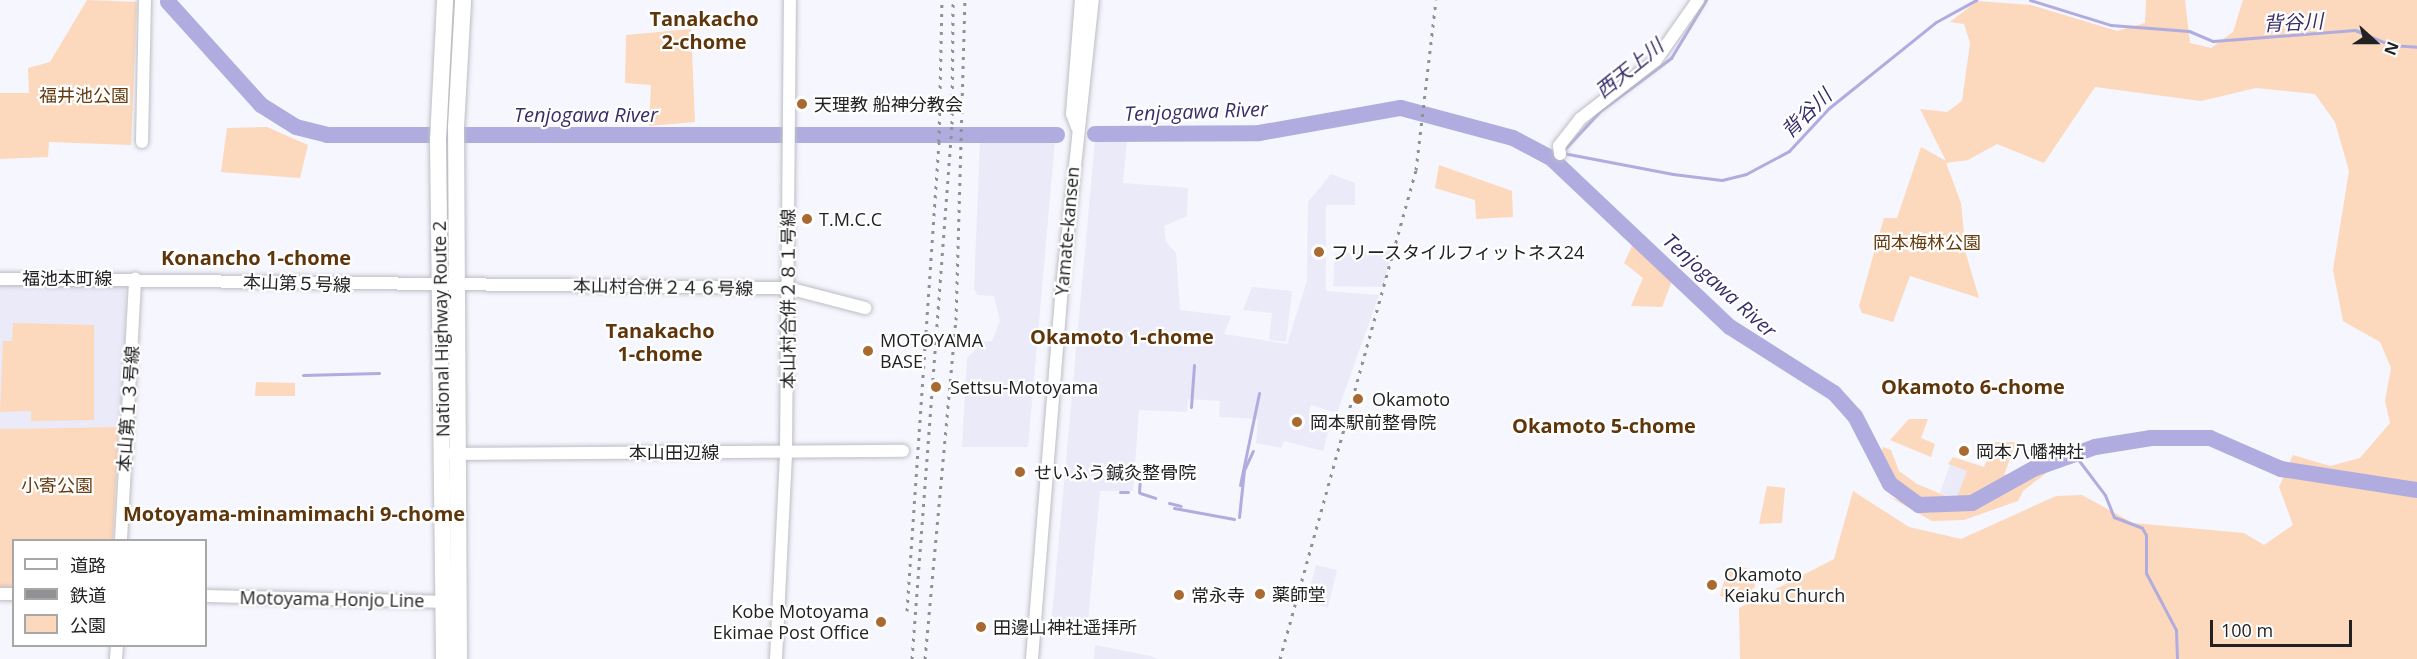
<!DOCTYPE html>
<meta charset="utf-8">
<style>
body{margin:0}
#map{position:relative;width:2417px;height:659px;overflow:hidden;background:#f6f6fe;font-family:"Open Sans","Noto Sans JP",sans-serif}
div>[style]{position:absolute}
.built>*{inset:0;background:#eaeaf9}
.green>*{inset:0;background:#fcd8bc}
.stream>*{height:3px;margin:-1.5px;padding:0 1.5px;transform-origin:1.5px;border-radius:1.5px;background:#b0acdf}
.river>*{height:16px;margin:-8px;padding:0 8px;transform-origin:8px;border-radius:8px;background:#b0acdf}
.roads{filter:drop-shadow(0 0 2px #bdbdc4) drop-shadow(0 0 2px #bdbdc4)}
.secondary>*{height:12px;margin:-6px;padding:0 6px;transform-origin:6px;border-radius:6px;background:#fff}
.highway>*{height:16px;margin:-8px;padding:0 8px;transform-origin:8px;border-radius:8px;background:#fff}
.rail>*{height:3px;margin-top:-1.5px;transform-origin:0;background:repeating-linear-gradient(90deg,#909095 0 3px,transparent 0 9px)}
.dots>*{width:16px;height:16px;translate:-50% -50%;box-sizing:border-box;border:3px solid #fff;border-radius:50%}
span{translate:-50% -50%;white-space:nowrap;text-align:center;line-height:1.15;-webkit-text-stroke:4.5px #fff;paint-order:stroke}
.park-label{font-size:18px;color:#673c11}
.poi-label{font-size:18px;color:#222224}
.left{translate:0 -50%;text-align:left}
.right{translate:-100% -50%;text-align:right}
.street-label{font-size:18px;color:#222224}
.neighbourhood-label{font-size:20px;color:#5f360b;font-weight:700}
.water-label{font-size:20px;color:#382d6a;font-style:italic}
.legend{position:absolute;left:12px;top:539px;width:195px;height:108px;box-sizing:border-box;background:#fff;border:2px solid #a7a7a7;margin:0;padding:8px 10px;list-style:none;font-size:18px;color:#222224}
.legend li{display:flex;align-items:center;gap:12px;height:30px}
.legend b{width:30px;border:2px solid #a7a7a7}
.north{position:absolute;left:2345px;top:12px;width:60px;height:60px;-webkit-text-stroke:4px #fff;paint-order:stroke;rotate:111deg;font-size:16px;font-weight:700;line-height:24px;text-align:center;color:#222224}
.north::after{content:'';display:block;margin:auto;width:21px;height:27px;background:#222224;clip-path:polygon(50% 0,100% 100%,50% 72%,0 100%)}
.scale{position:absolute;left:2210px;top:620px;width:142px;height:27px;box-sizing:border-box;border:3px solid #222224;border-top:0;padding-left:8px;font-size:18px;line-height:21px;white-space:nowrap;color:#222224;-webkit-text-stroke:4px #fff;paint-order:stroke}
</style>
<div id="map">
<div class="built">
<i style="clip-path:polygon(1055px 140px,1028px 447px,962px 447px,967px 358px,983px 342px,992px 341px,1000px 321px,994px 296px,978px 295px,974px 289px,980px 142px)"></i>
<i style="clip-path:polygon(1095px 140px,1127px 140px,1123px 183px,1188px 188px,1187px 216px,1164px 226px,1166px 242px,1176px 253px,1180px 310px,1231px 316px,1224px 334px,1287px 344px,1307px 281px,1308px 202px,1331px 174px,1355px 183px,1355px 205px,1326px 205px,1326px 291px,1379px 295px,1337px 413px,1311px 405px,1309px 412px,1330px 425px,1323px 451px,1284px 441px,1281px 448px,1256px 443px,1258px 419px,1219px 417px,1220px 401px,1188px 399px,1187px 412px,1139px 410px,1133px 491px,1100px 491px,1087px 632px,1052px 616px)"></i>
<i style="clip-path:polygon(1392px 250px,1383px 287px,1333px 286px,1335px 254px)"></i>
<i style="clip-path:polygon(0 283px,126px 283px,122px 427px,0 429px)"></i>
<i style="clip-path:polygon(1252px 287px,1292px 291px,1286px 342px,1269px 340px,1272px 313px,1243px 310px)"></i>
<i style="clip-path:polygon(1950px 465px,1967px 471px,1957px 500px,1940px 493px)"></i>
<i style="clip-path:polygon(1316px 565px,1337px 570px,1328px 607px,1306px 604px)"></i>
<i style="clip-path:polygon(1095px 645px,1150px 656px,1158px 659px,1094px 659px)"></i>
</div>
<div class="green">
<i style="clip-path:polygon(87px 0,137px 2px,131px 145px,49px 142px,48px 157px,0 159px,0 93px,29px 93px,28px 68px,50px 62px)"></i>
<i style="clip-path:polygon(2146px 0,2185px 0,2190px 43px,2211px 48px,2233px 32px,2243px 0,2417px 0,2417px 659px,1740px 659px,1739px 608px,1834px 559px,1853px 491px,1909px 527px,1961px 539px,2056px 496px,2082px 495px,2133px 523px,2244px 533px,2264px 545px,2293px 525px,2279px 487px,2293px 455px,2330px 466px,2360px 458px,2390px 423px,2385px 401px,2391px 368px,2380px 342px,2343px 321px,2333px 270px,2349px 171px,2335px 122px,2315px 94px,2256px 88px,2201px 101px,2095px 87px,2044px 163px,1997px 144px,1968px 160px,1946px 163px,1961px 203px,1966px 254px,1979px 298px,1910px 276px,1893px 322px,1862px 313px,1859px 306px,1884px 218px,1897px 218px,1921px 147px,1946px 161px,1920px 109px,1947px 112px,1962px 101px,1970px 43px,1964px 24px,1950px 22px,1977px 1px,2031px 5px,2117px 31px,2145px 23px)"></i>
<i style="clip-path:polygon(691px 29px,695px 122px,649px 126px,651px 85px,625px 83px,626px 35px)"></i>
<i style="clip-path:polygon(267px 127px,308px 145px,300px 178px,221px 172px,227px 128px)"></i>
<i style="clip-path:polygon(1439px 165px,1512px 191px,1513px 217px,1476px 219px,1475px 200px,1435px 188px)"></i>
<i style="clip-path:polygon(1633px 244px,1672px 281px,1662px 307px,1631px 306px,1643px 278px,1624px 263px)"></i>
<i style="clip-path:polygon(13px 323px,94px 325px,94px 420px,31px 421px,31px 411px,0 412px,3px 341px,12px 341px)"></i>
<i style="clip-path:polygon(256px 382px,295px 383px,295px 396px,255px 396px)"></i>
<i style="clip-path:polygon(1909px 419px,1928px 419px,1921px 438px,1935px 444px,1931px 457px,1890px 440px)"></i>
<i style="clip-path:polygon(119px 427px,113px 540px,14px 540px,13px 589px,0 589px,0 429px)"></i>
<i style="clip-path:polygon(1980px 442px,2016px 442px,2004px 475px,2028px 468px,2044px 452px,2050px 452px,2054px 467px,2023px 491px,2018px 501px,1964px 520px,1932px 521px,1888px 496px,1930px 513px,1937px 510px,1890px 475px,1880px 457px,1883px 447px,1891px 450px,1899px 471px,1917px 484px,1956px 500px,1967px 471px,1948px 464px,1953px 457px,1984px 467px,1990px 453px,1978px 448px)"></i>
<i style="clip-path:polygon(1767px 486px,1785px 488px,1782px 523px,1759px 524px)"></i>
<i style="clip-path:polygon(1741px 567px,1752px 569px,1755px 587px,1736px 603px,1720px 596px,1727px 570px)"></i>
</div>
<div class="stream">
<i style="left:2030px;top:0;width:85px;rotate:17.2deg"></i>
<i style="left:2111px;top:25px;width:78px;rotate:4.4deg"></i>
<i style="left:2189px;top:31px;width:26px;rotate:23deg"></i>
<i style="left:2213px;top:41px;width:142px;rotate:-4.4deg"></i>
<i style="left:2355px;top:30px;width:39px;rotate:23deg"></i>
<i style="left:2391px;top:45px;width:26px;rotate:4deg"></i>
<i style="left:1563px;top:151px;width:54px;rotate:-47.2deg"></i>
<i style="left:1600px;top:111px;width:89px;rotate:-36.7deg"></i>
<i style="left:1671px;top:58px;width:68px;rotate:-58.9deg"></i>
<i style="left:1563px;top:153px;width:112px;rotate:10.8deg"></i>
<i style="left:1673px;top:174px;width:49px;rotate:7deg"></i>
<i style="left:1722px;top:180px;width:25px;rotate:-14deg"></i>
<i style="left:1746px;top:174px;width:49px;rotate:-28.1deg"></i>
<i style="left:1789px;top:151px;width:59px;rotate:-47.1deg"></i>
<i style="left:1829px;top:108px;width:137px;rotate:-38.8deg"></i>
<i style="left:1936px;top:22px;width:46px;rotate:-28.8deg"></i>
<i style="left:1544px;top:154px;width:8px;rotate:-7deg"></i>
<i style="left:303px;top:375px;width:76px;rotate:-1.5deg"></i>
<i style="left:1191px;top:407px;width:42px;rotate:-85.9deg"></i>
<i style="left:2074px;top:454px;width:51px;rotate:52.9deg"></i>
<i style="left:2105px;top:495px;width:24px;rotate:68deg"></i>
<i style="left:2114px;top:517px;width:30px;rotate:21deg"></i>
<i style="left:2142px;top:528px;width:8px;rotate:60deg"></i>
<i style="left:2146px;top:535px;width:38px;rotate:90deg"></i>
<i style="left:2146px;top:573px;width:64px;rotate:62.2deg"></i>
<i style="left:2176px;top:630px;width:29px;rotate:88deg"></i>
<i style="left:1240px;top:485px;width:94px;rotate:-78.3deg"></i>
<i style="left:1120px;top:492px;width:8px"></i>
<i style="left:1139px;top:492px;width:13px;rotate:-86deg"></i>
<i style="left:1140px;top:493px;width:16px;rotate:18deg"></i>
<i style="left:1169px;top:503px;width:12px;rotate:14deg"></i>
<i style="left:1174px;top:508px;width:61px;rotate:10.4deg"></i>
<i style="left:1239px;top:517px;width:47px;rotate:-83.9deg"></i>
<i style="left:1244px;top:470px;width:21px;rotate:-65deg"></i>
</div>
<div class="river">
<i style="left:168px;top:2px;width:139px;rotate:47.9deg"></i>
<i style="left:261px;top:105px;width:41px;rotate:32.2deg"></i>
<i style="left:296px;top:127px;width:32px;rotate:14deg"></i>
<i style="left:327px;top:135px;width:730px"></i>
<i style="left:1095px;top:134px;width:164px;rotate:-0.3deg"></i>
<i style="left:1259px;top:133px;width:144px;rotate:-10deg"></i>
<i style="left:1401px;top:108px;width:116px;rotate:15deg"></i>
<i style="left:1513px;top:138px;width:43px;rotate:27.8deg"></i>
<i style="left:1551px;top:158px;width:246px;rotate:43.4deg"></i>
<i style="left:1730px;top:327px;width:123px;rotate:32.4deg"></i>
<i style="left:1834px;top:393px;width:31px;rotate:48deg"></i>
<i style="left:1855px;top:416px;width:76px;rotate:62.8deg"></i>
<i style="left:1890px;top:484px;width:36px;rotate:36deg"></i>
<i style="left:1919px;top:505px;width:53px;rotate:-2.2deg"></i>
<i style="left:1972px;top:503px;width:70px;rotate:-29.1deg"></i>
<i style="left:2033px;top:469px;width:66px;rotate:-19.5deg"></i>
<i style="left:2095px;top:447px;width:57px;rotate:-9.1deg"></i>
<i style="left:2151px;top:438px;width:59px"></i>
<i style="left:2210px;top:438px;width:77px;rotate:23.6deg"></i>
<i style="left:2281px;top:469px;width:138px;rotate:8.8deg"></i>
</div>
<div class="roads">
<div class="secondary">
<i style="left:1077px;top:127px;width:14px;rotate:-111deg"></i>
<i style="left:1072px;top:114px;width:114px;rotate:-85.5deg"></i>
<i style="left:142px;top:142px;width:142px;rotate:-88.8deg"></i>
<i style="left:1560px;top:154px;width:8px;rotate:-97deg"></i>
<i style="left:1559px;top:146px;width:34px;rotate:-52deg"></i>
<i style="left:1580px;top:119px;width:96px;rotate:-37.8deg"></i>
<i style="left:1656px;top:60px;width:73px;rotate:-55deg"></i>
<i style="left:0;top:279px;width:788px;rotate:0.65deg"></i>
<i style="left:788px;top:288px;width:80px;rotate:14.6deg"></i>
<i style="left:452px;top:454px;width:451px;rotate:-0.4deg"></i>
<i style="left:121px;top:540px;width:262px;rotate:-86.9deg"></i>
<i style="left:0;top:594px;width:14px"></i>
<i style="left:206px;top:596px;width:243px;rotate:1.4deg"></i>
<i style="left:116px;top:659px;width:13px;rotate:-86deg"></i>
<i style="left:776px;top:659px;width:207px;rotate:-87.2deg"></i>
<i style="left:786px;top:452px;width:452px;rotate:-89.5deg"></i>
<i style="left:1032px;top:659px;width:363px;rotate:-85.4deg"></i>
<i style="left:1061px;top:297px;width:299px;rotate:-83.9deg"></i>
</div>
<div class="highway">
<i style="left:444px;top:659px;width:519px;rotate:-90.66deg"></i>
<i style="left:438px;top:140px;width:140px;rotate:-87.1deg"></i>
<i style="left:459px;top:659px;width:532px;rotate:-90.32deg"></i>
<i style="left:456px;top:127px;width:127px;rotate:-86.8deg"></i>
</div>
</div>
<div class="rail">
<i style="left:907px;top:611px;width:470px;rotate:-86.1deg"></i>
<i style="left:939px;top:142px;width:142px;rotate:-88.8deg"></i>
<i style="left:912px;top:659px;width:536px;rotate:-85.72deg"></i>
<i style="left:952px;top:124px;width:124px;rotate:-89.5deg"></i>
<i style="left:925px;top:659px;width:340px;rotate:-84.8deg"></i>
<i style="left:956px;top:320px;width:320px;rotate:-88.4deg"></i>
<i style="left:1280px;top:659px;width:508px;rotate:-74.46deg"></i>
<i style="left:1416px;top:170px;width:171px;rotate:-83.3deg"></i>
</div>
<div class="dots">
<i style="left:802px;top:104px;background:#a86a30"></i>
<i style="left:807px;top:219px;background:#a86a30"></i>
<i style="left:1319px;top:252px;background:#a86a30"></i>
<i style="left:868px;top:351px;background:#a86a30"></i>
<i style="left:936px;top:387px;background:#a86a30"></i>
<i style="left:1358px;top:399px;background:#a86a30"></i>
<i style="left:1297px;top:422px;background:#a86a30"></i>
<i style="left:1964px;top:451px;background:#a86a30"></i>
<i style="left:1020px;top:472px;background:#a86a30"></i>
<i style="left:1712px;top:585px;background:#a86a30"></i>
<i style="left:1260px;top:594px;background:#a86a30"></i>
<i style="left:1179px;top:595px;background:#a86a30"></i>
<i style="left:881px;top:622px;background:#a86a30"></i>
<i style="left:981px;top:627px;background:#a86a30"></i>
</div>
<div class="park-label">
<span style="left:84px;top:95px">福井池公園</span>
<span style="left:1927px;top:242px">岡本梅林公園</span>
<span style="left:57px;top:485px">小寄公園</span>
</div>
<div class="poi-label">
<span class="left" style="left:814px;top:104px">天理教 船神分教会</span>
<span class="left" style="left:819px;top:219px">T.M.C.C</span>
<span class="left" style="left:1331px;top:252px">フリースタイルフィットネス24</span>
<span class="left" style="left:880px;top:351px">MOTOYAMA<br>BASE</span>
<span class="left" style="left:950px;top:387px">Settsu-Motoyama</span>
<span class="left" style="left:1372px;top:399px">Okamoto</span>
<span class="left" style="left:1310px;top:422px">岡本駅前整骨院</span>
<span class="left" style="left:1976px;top:451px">岡本八幡神社</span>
<span class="left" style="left:1034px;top:472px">せいふう鍼灸整骨院</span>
<span class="left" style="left:1724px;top:585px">Okamoto<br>Keiaku Church</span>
<span class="left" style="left:1272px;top:594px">薬師堂</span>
<span class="left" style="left:1191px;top:595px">常永寺</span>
<span class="right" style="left:869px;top:622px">Kobe Motoyama<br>Ekimae Post Office</span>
<span class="left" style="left:993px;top:627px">田邊山神社遥拝所</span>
</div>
<div class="street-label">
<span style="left:1067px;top:231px;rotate:-85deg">Yamate-kansen</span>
<span style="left:67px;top:278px">福池本町線</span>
<span style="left:297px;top:283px;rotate:2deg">本山第５号線</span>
<span style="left:663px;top:287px;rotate:1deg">本山村合併２４６号線</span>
<span style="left:788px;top:299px;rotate:-90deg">本山村合併２８１号線</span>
<span style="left:441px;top:329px;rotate:-91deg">National Highway Route 2</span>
<span style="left:128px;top:409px;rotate:-86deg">本山第１３号線</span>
<span style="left:674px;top:452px">本山田辺線</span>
<span style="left:332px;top:599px;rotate:1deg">Motoyama Honjo Line</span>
</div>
<div class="neighbourhood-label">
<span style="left:704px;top:30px">Tanakacho<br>2-chome</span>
<span style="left:256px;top:257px">Konancho 1-chome</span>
<span style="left:660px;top:342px">Tanakacho<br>1-chome</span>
<span style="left:1122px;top:336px">Okamoto 1-chome</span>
<span style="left:1973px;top:386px">Okamoto 6-chome</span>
<span style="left:1604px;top:425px">Okamoto 5-chome</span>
<span style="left:294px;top:513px">Motoyama-minamimachi 9-chome</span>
</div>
<div class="water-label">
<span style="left:2293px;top:22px;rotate:-3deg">背谷川</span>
<span style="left:1629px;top:68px;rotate:-39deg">西天上川</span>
<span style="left:1196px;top:111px;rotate:-2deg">Tenjogawa River</span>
<span style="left:1806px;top:113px;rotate:-44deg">背谷川</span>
<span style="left:586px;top:114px">Tenjogawa River</span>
<span style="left:1720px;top:285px;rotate:42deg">Tenjogawa River</span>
</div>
<ul class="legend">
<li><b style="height:8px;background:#fff"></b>道路</li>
<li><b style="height:8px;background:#909095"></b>鉄道</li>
<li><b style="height:16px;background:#fcd8bc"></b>公園</li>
</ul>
<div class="north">N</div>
<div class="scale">100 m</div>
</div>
